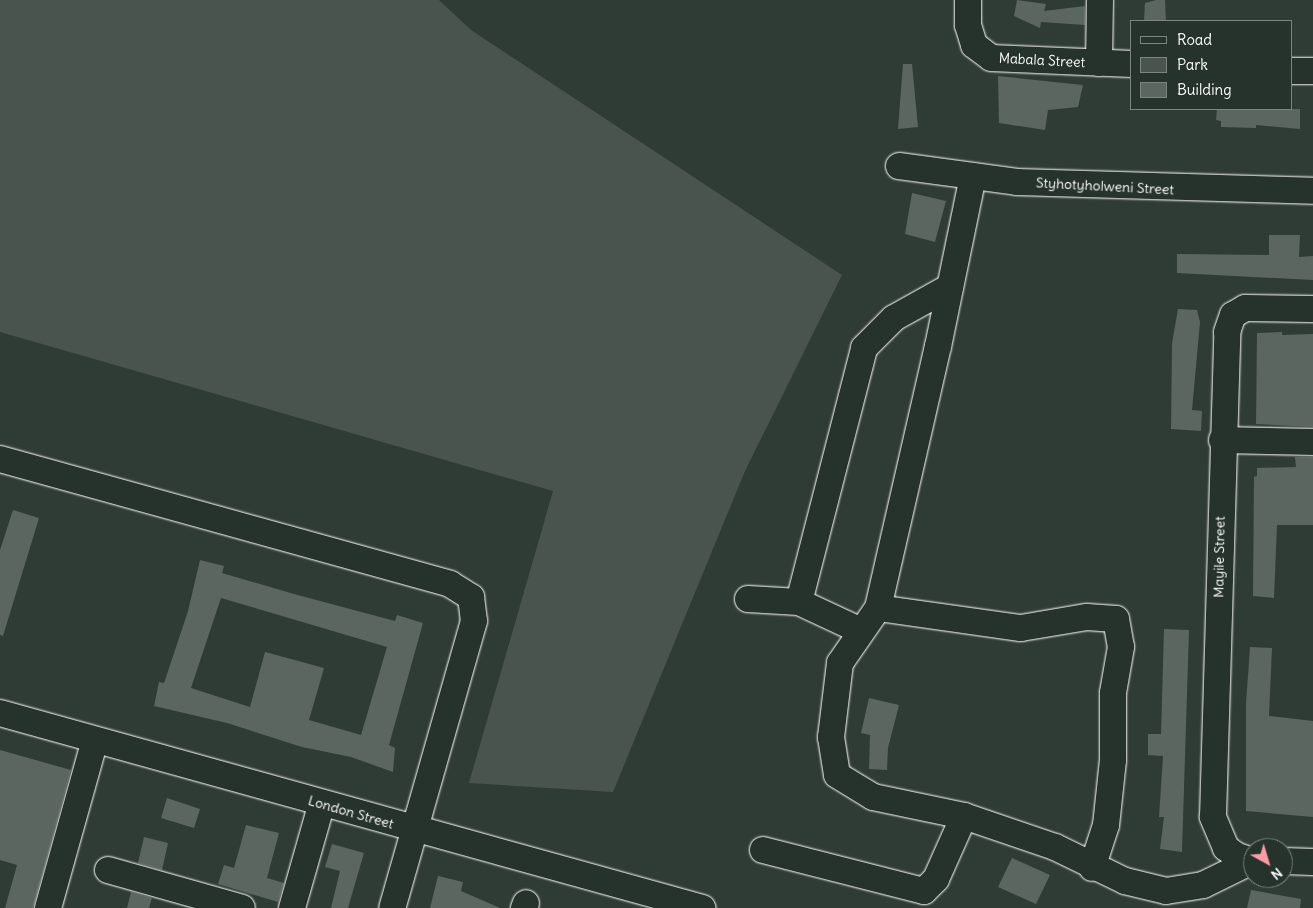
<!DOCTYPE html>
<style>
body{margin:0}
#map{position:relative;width:1313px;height:908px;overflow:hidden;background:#2f3b35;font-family:Delius,sans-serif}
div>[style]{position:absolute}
.green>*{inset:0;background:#4a544f}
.building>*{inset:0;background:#5b6661}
.roads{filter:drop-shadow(0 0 1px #fff) drop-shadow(0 0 1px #fff)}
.minor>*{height:26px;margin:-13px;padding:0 13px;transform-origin:13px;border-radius:13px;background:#26332d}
span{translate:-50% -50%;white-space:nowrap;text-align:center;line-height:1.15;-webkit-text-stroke:4px #26332d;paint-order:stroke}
.street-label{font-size:14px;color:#fff}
.legend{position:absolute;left:1130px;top:20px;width:162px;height:90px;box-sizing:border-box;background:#26332d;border:1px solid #7d8581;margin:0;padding:6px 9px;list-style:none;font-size:15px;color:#fff}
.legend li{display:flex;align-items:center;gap:10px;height:25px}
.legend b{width:25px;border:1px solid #7d8581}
.north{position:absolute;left:1243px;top:838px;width:50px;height:50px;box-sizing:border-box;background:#26332d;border:1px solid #7d8581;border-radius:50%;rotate:141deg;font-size:14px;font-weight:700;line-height:20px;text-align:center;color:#fff}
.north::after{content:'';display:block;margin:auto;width:18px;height:22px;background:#ff9aa2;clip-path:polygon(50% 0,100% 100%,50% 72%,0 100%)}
</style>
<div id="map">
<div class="green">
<i style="clip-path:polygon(0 0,439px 0,471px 30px,842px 275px,745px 471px,613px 792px,469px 783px,553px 491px,0 332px)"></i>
</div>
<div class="building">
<i style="clip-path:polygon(1017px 0,1046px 4px,1044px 11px,1085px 6px,1085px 25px,1041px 22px,1040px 28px,1014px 16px)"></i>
<i style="clip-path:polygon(1156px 0,1165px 0,1166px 21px,1144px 21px,1145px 3px)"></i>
<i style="clip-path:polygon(903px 64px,912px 64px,918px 127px,898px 129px)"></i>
<i style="clip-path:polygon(998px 76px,1083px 85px,1078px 107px,1048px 110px,1045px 130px,999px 123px)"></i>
<i style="clip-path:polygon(1217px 109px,1300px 109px,1300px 129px,1256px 125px,1256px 128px,1221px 127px,1221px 121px,1216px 120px)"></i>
<i style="clip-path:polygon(912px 193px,946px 201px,935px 242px,905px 234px)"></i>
<i style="clip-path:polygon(1269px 235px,1300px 235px,1299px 257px,1313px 256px,1313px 280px,1177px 273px,1177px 254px,1269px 255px)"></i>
<i style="clip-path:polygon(1178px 309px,1197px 310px,1200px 322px,1192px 410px,1202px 411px,1201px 431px,1171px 429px,1172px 343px)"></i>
<i style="clip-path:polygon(1282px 332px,1282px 335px,1313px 334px,1313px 427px,1256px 424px,1257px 333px)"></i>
<i style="clip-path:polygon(1295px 457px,1313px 457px,1313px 525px,1277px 525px,1274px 598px,1253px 596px,1254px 477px,1257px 476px,1257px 468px,1296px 467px)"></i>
<i style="clip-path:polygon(13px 510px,39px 518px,3px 636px,0 635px,0 550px)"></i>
<i style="clip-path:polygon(evenodd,200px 560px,224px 566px,222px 573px,294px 594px,395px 621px,397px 615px,423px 623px,389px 745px,395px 748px,393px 772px,351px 757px,302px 747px,227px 723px,154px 706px,159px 682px,164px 683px,188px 611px,200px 560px,221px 598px,387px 647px,361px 735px,309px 720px,324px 668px,265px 652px,250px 707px,191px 688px,221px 598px)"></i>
<i style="clip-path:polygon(1164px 629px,1189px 630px,1182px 852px,1160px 849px,1164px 817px,1159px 817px,1163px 756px,1148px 755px,1148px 734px,1161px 734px)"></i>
<i style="clip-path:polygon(1250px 647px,1272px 648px,1269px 716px,1313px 721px,1313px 817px,1246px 811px,1246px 704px)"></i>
<i style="clip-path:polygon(869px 698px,899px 705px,888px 748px,887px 770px,869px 769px,870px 735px,861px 733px)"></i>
<i style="clip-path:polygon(0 750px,71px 770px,33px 908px,5px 908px,17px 865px,0 860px)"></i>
<i style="clip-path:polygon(167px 798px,200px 809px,194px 828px,161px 818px)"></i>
<i style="clip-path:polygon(246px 825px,279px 833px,267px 878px,284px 883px,278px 902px,218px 884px,224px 865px,234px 868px)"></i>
<i style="clip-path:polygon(144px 837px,168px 843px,162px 870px,138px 863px)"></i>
<i style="clip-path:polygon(332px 844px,364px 853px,348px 908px,331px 908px,340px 871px,325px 867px)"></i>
<i style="clip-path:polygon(1012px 858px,1050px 875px,1036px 904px,998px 887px)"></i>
<i style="clip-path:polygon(438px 876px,463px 882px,461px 891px,500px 908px,430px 908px)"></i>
<i style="clip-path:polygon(1251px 890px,1301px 899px,1300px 908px,1247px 908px)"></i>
<i style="clip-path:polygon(131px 892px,152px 898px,149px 908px,127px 908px)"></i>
</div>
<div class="roads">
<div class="minor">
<i style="left:968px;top:0;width:25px;rotate:90deg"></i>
<i style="left:968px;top:25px;width:21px;rotate:73deg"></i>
<i style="left:974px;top:45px;width:21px;rotate:37deg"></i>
<i style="left:991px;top:58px;width:141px;rotate:2.4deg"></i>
<i style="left:1099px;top:63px;width:63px;rotate:-89.1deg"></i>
<i style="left:1292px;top:71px;width:21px"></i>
<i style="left:899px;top:166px;width:119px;rotate:7.7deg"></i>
<i style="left:1017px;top:182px;width:296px;rotate:1.7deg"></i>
<i style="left:973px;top:176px;width:174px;rotate:101.6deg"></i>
<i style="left:938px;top:346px;width:269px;rotate:102.9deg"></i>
<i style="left:878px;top:608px;width:67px;rotate:124.6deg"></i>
<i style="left:840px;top:663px;width:75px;rotate:96.9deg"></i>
<i style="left:831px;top:737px;width:38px;rotate:81deg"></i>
<i style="left:837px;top:775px;width:42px;rotate:31.4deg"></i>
<i style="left:873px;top:797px;width:93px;rotate:11.8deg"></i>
<i style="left:964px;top:816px;width:96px;rotate:18.8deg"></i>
<i style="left:1055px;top:847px;width:78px;rotate:25.9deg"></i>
<i style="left:1125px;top:881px;width:42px;rotate:13.7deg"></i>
<i style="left:1166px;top:891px;width:37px;rotate:-9deg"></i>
<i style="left:1203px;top:885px;width:55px;rotate:-26.1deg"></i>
<i style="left:1222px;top:440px;width:91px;rotate:1.3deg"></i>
<i style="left:0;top:459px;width:467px;rotate:15.5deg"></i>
<i style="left:450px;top:584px;width:25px;rotate:32deg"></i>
<i style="left:471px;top:597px;width:24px;rotate:83deg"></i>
<i style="left:474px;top:621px;width:298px;rotate:105.9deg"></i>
<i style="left:748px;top:599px;width:51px;rotate:3.4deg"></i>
<i style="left:799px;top:602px;width:68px;rotate:25.1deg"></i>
<i style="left:799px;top:602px;width:262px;rotate:-75.6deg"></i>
<i style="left:864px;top:348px;width:42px;rotate:-45deg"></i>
<i style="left:894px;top:318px;width:64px;rotate:-29deg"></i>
<i style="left:878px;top:608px;width:144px;rotate:8deg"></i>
<i style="left:1021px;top:628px;width:67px;rotate:-9.5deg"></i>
<i style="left:1087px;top:617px;width:29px;rotate:4deg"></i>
<i style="left:1116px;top:619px;width:28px;rotate:80deg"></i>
<i style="left:1121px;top:647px;width:47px;rotate:99.9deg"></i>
<i style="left:1113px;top:693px;width:67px;rotate:90deg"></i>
<i style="left:1113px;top:760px;width:65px;rotate:96.1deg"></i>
<i style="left:1106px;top:825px;width:45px;rotate:108deg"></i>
<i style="left:0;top:713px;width:729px;rotate:15.52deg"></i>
<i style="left:763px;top:850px;width:166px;rotate:14.3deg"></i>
<i style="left:924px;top:891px;width:17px;rotate:-45deg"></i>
<i style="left:936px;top:879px;width:69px;rotate:-66deg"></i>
<i style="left:1253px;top:861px;width:17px;rotate:-163deg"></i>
<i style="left:1237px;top:856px;width:14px;rotate:-144deg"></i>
<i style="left:1226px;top:848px;width:34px;rotate:-113deg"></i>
<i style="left:1213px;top:817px;width:485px;rotate:-88.3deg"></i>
<i style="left:1227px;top:332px;width:18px;rotate:-71deg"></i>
<i style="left:1233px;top:315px;width:14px;rotate:-30deg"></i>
<i style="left:1245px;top:308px;width:68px;rotate:0.8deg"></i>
<i style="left:1283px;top:861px;width:30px;rotate:2deg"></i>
<i style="left:108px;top:870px;width:139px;rotate:15.8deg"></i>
<i style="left:48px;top:908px;width:174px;rotate:-74.4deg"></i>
<i style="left:292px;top:908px;width:109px;rotate:-74.1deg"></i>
<i style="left:524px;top:908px;width:5px;rotate:-68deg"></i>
</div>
</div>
<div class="street-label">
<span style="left:1042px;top:60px;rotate:3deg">Mabala Street</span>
<span style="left:1105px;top:186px;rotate:3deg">Styhotyholweni Street</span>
<span style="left:1219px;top:557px;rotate:-89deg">Mayile Street</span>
<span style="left:351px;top:812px;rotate:16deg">London Street</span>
</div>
<ul class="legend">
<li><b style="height:6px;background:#26332d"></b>Road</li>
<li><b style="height:14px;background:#4a544f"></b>Park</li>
<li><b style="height:14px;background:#5b6661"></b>Building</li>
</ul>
<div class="north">N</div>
</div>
